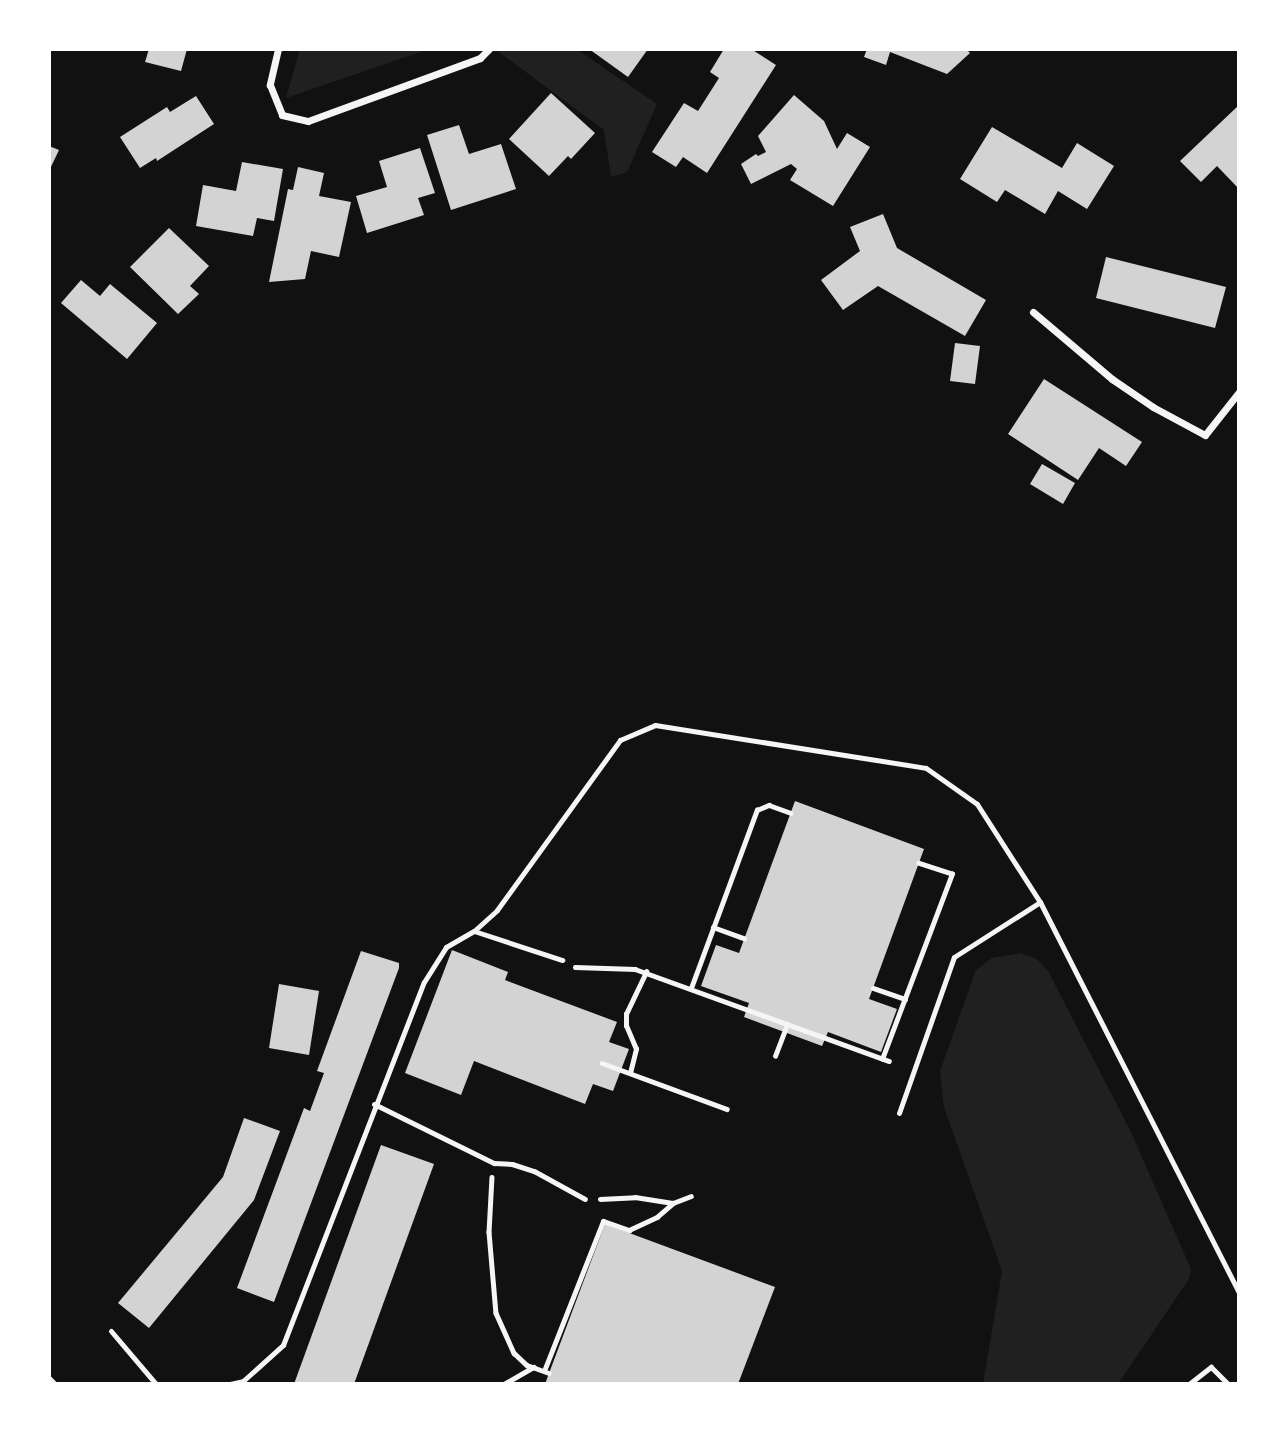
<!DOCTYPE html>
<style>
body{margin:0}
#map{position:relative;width:1288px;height:1433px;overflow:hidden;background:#111;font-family:"Roboto Serif",serif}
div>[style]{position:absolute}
.green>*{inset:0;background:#202020}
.building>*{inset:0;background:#d3d3d3}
.path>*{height:4.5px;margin:-2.25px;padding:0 2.25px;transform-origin:2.25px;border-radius:2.25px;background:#f5f5f5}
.service>*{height:5px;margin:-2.5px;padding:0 2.5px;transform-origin:2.5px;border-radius:2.5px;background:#f5f5f5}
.minor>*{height:7px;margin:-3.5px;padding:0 3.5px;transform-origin:3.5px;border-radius:3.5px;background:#f5f5f5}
span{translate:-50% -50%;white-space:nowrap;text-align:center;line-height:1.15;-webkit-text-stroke:7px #fff;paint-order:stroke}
.frame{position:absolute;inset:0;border:51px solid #fff;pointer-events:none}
</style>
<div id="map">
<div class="green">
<i style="clip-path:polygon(300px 49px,429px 49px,286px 98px)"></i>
<i style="clip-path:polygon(495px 49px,576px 49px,657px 104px,627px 172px,611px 177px,604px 130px)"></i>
<i style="clip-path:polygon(1021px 953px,1037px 959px,1048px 971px,1130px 1130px,1191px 1269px,1189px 1279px,1118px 1384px,983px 1384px,1002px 1271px,944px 1107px,940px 1071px,976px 970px,992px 958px)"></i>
</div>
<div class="building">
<i style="clip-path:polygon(149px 49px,187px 49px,181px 71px,145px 62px)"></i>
<i style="clip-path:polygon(589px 49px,648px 49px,628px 77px)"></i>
<i style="clip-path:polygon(724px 49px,751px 49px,776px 65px,707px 173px,683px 157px,676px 167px,652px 152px,684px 103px,698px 111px,719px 78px,710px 72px)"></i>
<i style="clip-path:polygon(867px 49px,966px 49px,970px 53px,947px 74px,890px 52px,886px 65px,864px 57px)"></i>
<i style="clip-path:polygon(551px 93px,595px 133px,571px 159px,568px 156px,549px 176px,509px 139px)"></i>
<i style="clip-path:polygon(794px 95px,824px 121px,837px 149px,847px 133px,870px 147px,833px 206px,790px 180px,797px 169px,791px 164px,751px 184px,741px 164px,756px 154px,758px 156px,766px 152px,758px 136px)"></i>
<i style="clip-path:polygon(196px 96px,214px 124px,157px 161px,156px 158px,140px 168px,120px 137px,167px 107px,170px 112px)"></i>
<i style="clip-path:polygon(1239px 105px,1239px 189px,1217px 166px,1201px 182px,1180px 161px)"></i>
<i style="clip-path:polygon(459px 125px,469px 154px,501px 144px,516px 189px,451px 210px,427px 135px)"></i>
<i style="clip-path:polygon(992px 127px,1062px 168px,1077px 143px,1114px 166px,1087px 209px,1058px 191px,1045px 214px,1005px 190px,997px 202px,960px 179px)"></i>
<i style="clip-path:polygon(49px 146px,59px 150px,49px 171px)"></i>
<i style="clip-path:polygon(420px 148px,435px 193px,418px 198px,424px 215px,367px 233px,356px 196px,387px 187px,379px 161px)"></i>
<i style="clip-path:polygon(242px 162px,283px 169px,274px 221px,257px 218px,253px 236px,196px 226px,203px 185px,236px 191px)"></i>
<i style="clip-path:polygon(298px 167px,324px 173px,319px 196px,351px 202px,339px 257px,311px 251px,305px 279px,269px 282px,288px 189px,293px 190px)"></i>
<i style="clip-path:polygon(883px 214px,897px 248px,986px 300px,965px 336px,878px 286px,843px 310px,821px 280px,860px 251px,850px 227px)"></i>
<i style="clip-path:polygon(169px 228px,209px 266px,190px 286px,199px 294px,178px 314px,130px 267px)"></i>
<i style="clip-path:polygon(1106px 257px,1226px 287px,1215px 328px,1096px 298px)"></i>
<i style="clip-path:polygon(81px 280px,100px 296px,110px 284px,157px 323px,127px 359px,61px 303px)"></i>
<i style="clip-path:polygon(955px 343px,980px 346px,975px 384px,950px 381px)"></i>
<i style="clip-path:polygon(1044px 379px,1142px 442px,1126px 466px,1099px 448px,1078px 480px,1008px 434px)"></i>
<i style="clip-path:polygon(1042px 464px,1075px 483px,1063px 504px,1030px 484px)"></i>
<i style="clip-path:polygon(795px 801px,924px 849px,869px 999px,897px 1009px,881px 1052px,828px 1032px,822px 1046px,744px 1017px,749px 1003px,701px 986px,716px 945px,739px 953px)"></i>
<i style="clip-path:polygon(452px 950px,508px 972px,505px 980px,617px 1022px,609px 1042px,629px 1049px,613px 1091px,593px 1084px,585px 1104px,474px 1061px,461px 1095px,405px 1073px)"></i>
<i style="clip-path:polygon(361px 951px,399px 963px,399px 968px,274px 1302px,237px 1288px,304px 1108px,310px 1111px,324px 1073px,317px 1071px)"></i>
<i style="clip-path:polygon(279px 984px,319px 991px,309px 1055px,269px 1048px)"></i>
<i style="clip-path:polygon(244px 1118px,280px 1131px,254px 1200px,149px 1328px,118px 1303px,223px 1177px)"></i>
<i style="clip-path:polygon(381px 1145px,434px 1164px,354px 1384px,294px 1384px)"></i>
<i style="clip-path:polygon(605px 1224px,775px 1287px,738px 1384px,545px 1384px)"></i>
</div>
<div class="path">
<i style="left:713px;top:927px;width:33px;rotate:20deg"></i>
<i style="left:575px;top:967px;width:60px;rotate:1.9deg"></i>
<i style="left:635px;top:969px;width:270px;rotate:19.9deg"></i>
<i style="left:691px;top:988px;width:190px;rotate:-69.7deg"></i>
<i style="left:757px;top:810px;width:13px;rotate:-23deg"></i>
<i style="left:769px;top:805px;width:23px;rotate:20deg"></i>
<i style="left:873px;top:988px;width:34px;rotate:19deg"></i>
<i style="left:775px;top:1056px;width:34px;rotate:-69deg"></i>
<i style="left:882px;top:1059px;width:198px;rotate:-69.3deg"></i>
<i style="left:952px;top:874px;width:35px;rotate:-162deg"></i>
<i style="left:602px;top:1063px;width:133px;rotate:20.2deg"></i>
<i style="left:630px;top:1073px;width:25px;rotate:-76deg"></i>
<i style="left:636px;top:1049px;width:25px;rotate:-113deg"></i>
<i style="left:626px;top:1026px;width:12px;rotate:-90deg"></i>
<i style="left:626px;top:1014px;width:47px;rotate:-64.5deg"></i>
<i style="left:492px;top:1177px;width:55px;rotate:93.1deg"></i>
<i style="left:489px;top:1232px;width:81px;rotate:85.1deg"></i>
<i style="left:496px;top:1313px;width:44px;rotate:65.8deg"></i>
<i style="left:514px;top:1353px;width:18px;rotate:43deg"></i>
<i style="left:527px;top:1365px;width:23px;rotate:20deg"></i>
<i style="left:600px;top:1199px;width:35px;rotate:-3deg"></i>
<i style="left:635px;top:1197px;width:38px;rotate:9deg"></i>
<i style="left:673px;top:1203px;width:19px;rotate:-21deg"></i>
<i style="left:544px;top:1371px;width:161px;rotate:-68.5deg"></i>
<i style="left:603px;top:1221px;width:28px;rotate:19deg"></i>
<i style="left:629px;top:1230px;width:31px;rotate:-25deg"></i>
<i style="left:657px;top:1217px;width:21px;rotate:-41deg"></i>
<i style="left:504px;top:1384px;width:34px;rotate:-30deg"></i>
</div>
<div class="service">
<i style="left:474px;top:931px;width:93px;rotate:18.2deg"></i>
<i style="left:374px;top:1104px;width:134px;rotate:26.2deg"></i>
<i style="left:494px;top:1163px;width:18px;rotate:3deg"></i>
<i style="left:512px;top:1164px;width:23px;rotate:18deg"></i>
<i style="left:534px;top:1171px;width:58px;rotate:28.8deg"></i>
<i style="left:899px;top:1113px;width:165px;rotate:-70.6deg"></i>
<i style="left:954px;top:957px;width:102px;rotate:-32.6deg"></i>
<i style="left:111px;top:1331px;width:70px;rotate:49.7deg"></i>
<i style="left:49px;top:1378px;width:8px;rotate:45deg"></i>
<i style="left:230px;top:1384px;width:13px;rotate:-13deg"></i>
<i style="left:243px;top:1381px;width:54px;rotate:-42deg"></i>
<i style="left:283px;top:1345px;width:389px;rotate:-68.8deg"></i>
<i style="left:424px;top:982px;width:41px;rotate:-57.8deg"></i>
<i style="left:446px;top:947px;width:32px;rotate:-30deg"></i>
<i style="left:474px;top:931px;width:31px;rotate:-42deg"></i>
<i style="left:497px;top:910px;width:210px;rotate:-54.1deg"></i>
<i style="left:620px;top:740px;width:38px;rotate:-23deg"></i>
<i style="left:655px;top:725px;width:274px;rotate:9deg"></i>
<i style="left:926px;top:768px;width:62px;rotate:35.2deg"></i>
<i style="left:977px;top:804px;width:117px;rotate:57.3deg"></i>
<i style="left:1040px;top:902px;width:438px;rotate:63deg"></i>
<i style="left:1189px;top:1384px;width:28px;rotate:-38deg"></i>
<i style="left:1211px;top:1367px;width:24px;rotate:45deg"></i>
</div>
<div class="minor">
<i style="left:278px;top:49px;width:37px;rotate:103deg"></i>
<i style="left:270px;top:85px;width:32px;rotate:68deg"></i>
<i style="left:282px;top:115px;width:27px;rotate:13deg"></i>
<i style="left:308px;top:121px;width:183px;rotate:-20.1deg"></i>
<i style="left:480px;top:58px;width:13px;rotate:-45deg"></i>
<i style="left:1033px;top:312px;width:104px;rotate:40.3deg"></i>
<i style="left:1112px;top:379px;width:50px;rotate:34.3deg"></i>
<i style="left:1153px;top:407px;width:59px;rotate:28.3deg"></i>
<i style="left:1205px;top:435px;width:55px;rotate:-51.7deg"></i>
</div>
<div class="frame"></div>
</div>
